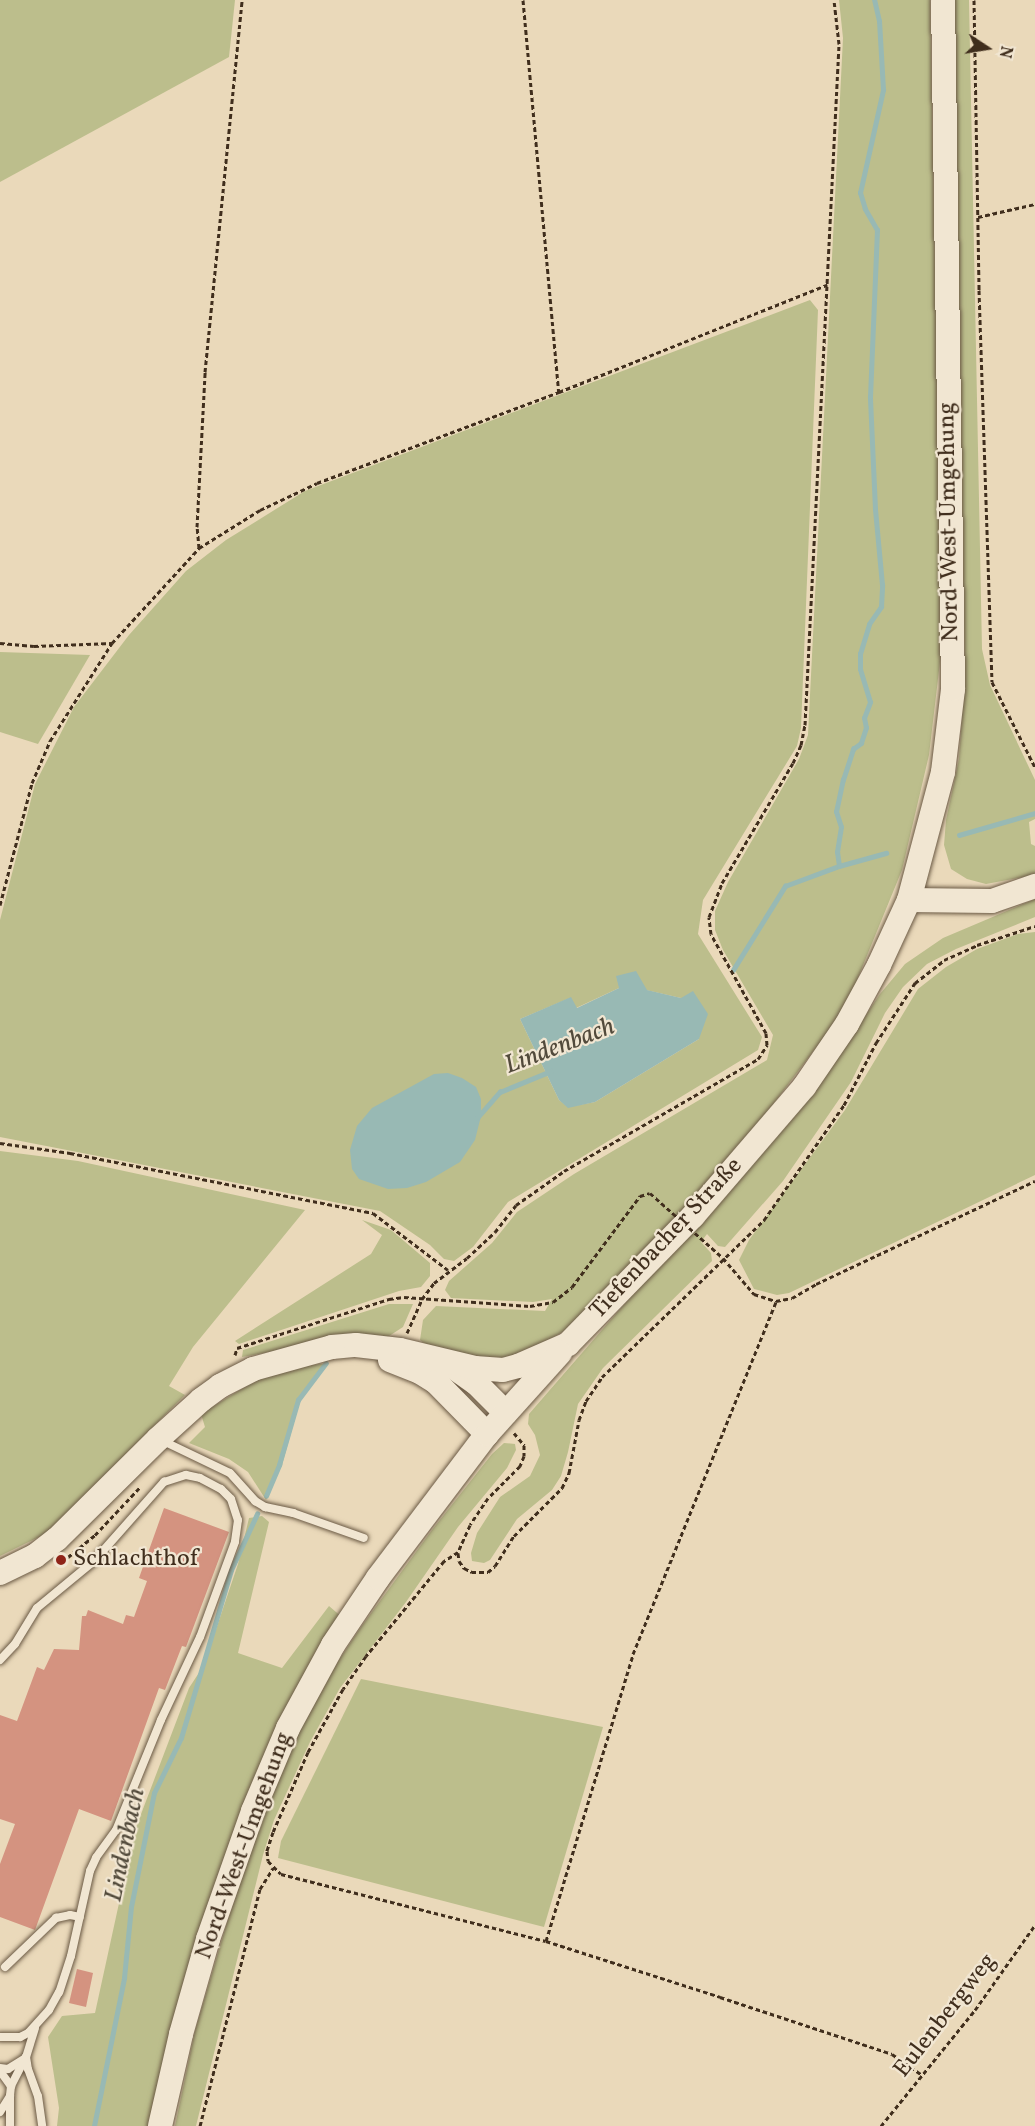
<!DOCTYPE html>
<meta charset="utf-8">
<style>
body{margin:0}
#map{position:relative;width:1035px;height:2126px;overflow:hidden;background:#ead9ba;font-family:Vollkorn,serif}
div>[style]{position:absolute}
.green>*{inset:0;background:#bcbe8c}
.water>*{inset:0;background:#98b9b4}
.stream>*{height:4.5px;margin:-2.25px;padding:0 2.25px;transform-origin:2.25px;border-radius:2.25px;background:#98b9b4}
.building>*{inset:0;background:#d49380}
.path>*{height:3px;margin-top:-1.5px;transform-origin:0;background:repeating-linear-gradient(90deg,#402e1d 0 4.5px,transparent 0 7.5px)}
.roads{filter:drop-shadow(0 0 2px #6a5944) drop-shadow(0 0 2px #6a5944)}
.service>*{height:8px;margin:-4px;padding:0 4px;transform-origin:4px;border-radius:4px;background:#f1e6d2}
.secondary>*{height:24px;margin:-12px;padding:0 12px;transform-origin:12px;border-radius:12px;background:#f1e6d2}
.path-bridge>*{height:3px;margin-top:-1.5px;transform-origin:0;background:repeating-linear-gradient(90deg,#402e1d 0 4.5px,transparent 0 7.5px)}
.dots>*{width:16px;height:16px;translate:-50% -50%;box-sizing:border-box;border:3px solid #f1e6d2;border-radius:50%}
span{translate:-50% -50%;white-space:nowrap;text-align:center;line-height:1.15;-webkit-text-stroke:4.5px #f1e6d2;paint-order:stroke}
.street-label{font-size:24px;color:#402e1d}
.poi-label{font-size:24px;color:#402e1d}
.left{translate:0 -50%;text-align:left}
.water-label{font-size:26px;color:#524a3b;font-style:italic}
.north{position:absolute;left:957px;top:18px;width:60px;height:60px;-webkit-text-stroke:4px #f1e6d2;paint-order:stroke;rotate:102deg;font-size:16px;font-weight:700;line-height:24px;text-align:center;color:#402e1d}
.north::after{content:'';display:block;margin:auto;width:21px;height:27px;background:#402e1d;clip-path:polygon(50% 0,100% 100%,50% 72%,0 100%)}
</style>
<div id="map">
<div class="green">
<i style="clip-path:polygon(0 0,235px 0,229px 57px,0 182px)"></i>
<i style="clip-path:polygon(839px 0,930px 0,942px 645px,929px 755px,902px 870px,850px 997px,824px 1037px,752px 1132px,675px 1220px,564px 1331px,523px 1355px,493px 1363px,433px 1350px,420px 1340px,423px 1320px,436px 1306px,545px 1311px,552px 1299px,533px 1302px,451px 1298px,445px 1290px,449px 1281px,492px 1243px,517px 1212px,574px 1174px,767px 1060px,773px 1035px,723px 950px,715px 930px,715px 911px,728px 882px,799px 759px,808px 735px,843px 38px)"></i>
<i style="clip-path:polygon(951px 0,969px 0,982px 649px,990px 685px,1035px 780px,1035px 819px,1029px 822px,1031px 844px,1035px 846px,1035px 875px,986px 884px,967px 879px,951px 869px,944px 845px,946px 820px,959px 759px,965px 671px)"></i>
<i style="clip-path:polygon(evenodd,810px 300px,818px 310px,801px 728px,797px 746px,703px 900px,698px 934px,762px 1037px,758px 1050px,508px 1202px,473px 1247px,454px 1261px,444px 1259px,430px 1245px,380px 1211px,0 1137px,0 920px,35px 784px,74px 707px,129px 635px,186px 571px,226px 540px,305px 491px,810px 300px,619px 988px,646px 990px,681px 998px,699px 1039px,595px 1102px,568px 1107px,559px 1100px,520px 1019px,570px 998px,576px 1008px,619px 988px)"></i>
<i style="clip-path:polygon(0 652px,90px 655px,38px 744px,0 732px)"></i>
<i style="clip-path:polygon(1035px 899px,1035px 917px,956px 949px,927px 964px,903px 987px,885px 1013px,851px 1082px,783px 1181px,725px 1247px,718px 1246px,707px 1234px,701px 1242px,711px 1253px,712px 1261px,603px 1368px,578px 1404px,568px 1452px,561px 1476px,552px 1490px,517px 1519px,490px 1560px,484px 1563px,472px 1561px,471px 1553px,477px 1533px,500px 1497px,530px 1476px,540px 1455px,535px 1435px,528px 1424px,529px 1414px,833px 1064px,880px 994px,905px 964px,943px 938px)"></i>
<i style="clip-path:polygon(1035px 932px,1035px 1175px,789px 1293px,777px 1295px,754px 1289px,739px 1260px,749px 1240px,845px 1110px,918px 989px,946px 967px,977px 949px,1018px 934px)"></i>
<i style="clip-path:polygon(0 1151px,78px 1161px,305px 1210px,193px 1347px,169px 1386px,185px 1395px,45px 1534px,0 1556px)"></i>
<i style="clip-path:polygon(362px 1220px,391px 1230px,430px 1263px,430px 1276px,421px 1287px,399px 1291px,239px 1344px,235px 1341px,371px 1254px,382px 1235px)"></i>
<i style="clip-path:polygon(389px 1304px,413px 1304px,403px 1327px,386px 1338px,330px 1341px,242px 1357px,243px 1350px)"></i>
<i style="clip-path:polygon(329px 1363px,300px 1401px,282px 1465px,266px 1500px,248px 1472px,229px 1459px,189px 1443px,205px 1427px,201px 1414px,261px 1377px,303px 1366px)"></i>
<i style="clip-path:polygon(504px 1443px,515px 1444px,516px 1450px,507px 1468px,458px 1527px,406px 1602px,340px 1688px,310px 1742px,274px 1820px,263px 1855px,196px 2126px,175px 2126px,195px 2031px,226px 1926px,263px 1812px,301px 1728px,335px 1666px,361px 1627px,432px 1530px,492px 1454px)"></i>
<i style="clip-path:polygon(262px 1516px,269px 1522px,238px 1653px,282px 1668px,329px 1606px,343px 1618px,267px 1751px,152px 2126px,57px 2126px,59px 2108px,48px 2037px,62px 2016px,95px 2013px,135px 1830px,189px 1688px,204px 1665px,238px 1564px,249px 1518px)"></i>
<i style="clip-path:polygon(361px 1679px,603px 1727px,544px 1927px,278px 1858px,281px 1841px)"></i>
</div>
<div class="water">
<i style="clip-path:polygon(636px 971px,647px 990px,681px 998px,693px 991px,708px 1014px,699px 1039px,595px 1102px,568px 1108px,559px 1100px,520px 1019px,571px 997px,577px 1008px,619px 988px,616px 976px)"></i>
<i style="clip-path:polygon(448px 1073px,462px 1078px,476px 1087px,481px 1099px,481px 1116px,475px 1140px,460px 1162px,426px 1182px,407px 1188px,388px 1189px,359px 1179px,352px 1169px,350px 1150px,357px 1126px,372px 1108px,434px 1074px)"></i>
</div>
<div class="stream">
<i style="left:959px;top:835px;width:79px;rotate:-16.1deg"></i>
<i style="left:839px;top:866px;width:14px;rotate:-98deg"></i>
<i style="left:837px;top:852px;width:25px;rotate:-81deg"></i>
<i style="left:841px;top:827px;width:16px;rotate:-108deg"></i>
<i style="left:836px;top:812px;width:33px;rotate:-78deg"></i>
<i style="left:843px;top:780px;width:33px;rotate:-72deg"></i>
<i style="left:853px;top:749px;width:10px;rotate:-37deg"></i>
<i style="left:861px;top:743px;width:16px;rotate:-72deg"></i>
<i style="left:866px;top:728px;width:10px;rotate:-101deg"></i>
<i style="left:864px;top:718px;width:17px;rotate:-69deg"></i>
<i style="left:870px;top:702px;width:34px;rotate:-107deg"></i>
<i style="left:860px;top:669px;width:15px;rotate:-90deg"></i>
<i style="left:860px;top:654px;width:31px;rotate:-73deg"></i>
<i style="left:869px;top:624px;width:21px;rotate:-55deg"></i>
<i style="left:881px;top:607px;width:22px;rotate:-87deg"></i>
<i style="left:882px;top:585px;width:76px;rotate:-95.3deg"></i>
<i style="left:875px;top:509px;width:112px;rotate:-92.6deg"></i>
<i style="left:870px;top:397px;width:167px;rotate:-87.6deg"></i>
<i style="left:877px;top:230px;width:24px;rotate:-120deg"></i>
<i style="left:865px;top:209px;width:17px;rotate:-107deg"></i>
<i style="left:860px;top:193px;width:106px;rotate:-77.4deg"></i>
<i style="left:883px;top:90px;width:69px;rotate:-93.3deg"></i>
<i style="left:879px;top:21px;width:22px;rotate:-103deg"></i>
<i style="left:733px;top:970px;width:99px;rotate:-58.2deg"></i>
<i style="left:785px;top:886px;width:58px;rotate:-20.3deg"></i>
<i style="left:839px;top:866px;width:49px;rotate:-15.5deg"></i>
<i style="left:477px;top:1118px;width:35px;rotate:-49deg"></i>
<i style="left:500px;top:1092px;width:55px;rotate:-22.4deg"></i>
<i style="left:266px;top:1496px;width:34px;rotate:-67deg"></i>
<i style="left:279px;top:1465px;width:68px;rotate:-73.7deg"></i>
<i style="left:298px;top:1400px;width:46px;rotate:-52.9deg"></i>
<i style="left:94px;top:2126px;width:151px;rotate:-78.5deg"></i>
<i style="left:124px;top:1978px;width:71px;rotate:-84.4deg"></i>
<i style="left:131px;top:1907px;width:116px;rotate:-78.6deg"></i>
<i style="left:154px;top:1793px;width:61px;rotate:-63.9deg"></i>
<i style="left:181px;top:1738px;width:175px;rotate:-73.4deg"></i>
<i style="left:231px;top:1570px;width:62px;rotate:-65.1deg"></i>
</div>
<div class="building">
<i style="clip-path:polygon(164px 1508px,229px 1532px,186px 1647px,182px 1646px,165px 1690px,159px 1688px,111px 1821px,79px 1809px,35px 1930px,0 1917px,0 1864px,15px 1824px,0 1819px,0 1715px,17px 1721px,37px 1667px,44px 1670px,54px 1649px,79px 1650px,82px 1616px,86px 1616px,88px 1610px,123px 1624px,126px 1615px,134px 1617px,147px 1581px,139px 1578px)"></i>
<i style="clip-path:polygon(77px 1969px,93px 1973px,86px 2007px,69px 2003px)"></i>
</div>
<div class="path">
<i style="left:523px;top:0;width:394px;rotate:84.8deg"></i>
<i style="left:974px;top:0;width:290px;rotate:89deg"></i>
<i style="left:979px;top:290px;width:392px;rotate:88.1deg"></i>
<i style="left:992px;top:682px;width:95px;rotate:63.2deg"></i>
<i style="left:978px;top:217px;width:58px;rotate:-12.8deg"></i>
<i style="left:199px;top:548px;width:21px;rotate:-95deg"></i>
<i style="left:197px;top:527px;width:155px;rotate:-87deg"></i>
<i style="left:205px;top:372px;width:374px;rotate:-84.3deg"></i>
<i style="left:0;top:643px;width:34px;rotate:5deg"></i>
<i style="left:34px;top:646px;width:78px;rotate:-2.2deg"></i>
<i style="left:0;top:905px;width:126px;rotate:-75.3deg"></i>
<i style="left:32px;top:783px;width:46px;rotate:-66.8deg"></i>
<i style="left:50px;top:741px;width:116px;rotate:-57.7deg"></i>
<i style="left:112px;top:643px;width:129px;rotate:-47.5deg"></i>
<i style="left:199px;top:548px;width:72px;rotate:-31.9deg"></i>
<i style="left:260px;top:510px;width:63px;rotate:-25.3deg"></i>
<i style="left:317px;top:483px;width:259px;rotate:-20.6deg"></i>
<i style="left:559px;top:392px;width:289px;rotate:-21.8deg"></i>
<i style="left:0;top:1143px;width:71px;rotate:8.1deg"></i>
<i style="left:70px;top:1153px;width:309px;rotate:11.2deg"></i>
<i style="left:373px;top:1213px;width:94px;rotate:37.2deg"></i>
<i style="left:723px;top:1258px;width:48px;rotate:49.3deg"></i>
<i style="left:754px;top:1294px;width:23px;rotate:18deg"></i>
<i style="left:776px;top:1301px;width:16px;rotate:-11deg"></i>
<i style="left:792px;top:1298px;width:28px;rotate:-30deg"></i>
<i style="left:816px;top:1284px;width:242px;rotate:-25.2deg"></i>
<i style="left:407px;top:1333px;width:37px;rotate:-66deg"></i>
<i style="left:422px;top:1299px;width:20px;rotate:-53deg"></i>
<i style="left:434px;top:1283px;width:41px;rotate:-37.1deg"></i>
<i style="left:467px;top:1258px;width:38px;rotate:-43deg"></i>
<i style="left:495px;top:1232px;width:34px;rotate:-52deg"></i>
<i style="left:516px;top:1205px;width:59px;rotate:-35.3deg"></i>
<i style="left:564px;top:1171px;width:224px;rotate:-30deg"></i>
<i style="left:758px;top:1059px;width:17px;rotate:-57deg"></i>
<i style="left:767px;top:1045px;width:12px;rotate:-95deg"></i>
<i style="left:766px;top:1033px;width:113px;rotate:-119.1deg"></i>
<i style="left:711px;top:934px;width:17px;rotate:-97deg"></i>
<i style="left:709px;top:917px;width:36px;rotate:-69deg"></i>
<i style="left:722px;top:883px;width:139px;rotate:-59.4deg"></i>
<i style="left:793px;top:763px;width:20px;rotate:-66deg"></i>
<i style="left:801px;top:745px;width:20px;rotate:-79deg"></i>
<i style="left:805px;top:725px;width:682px;rotate:-87.14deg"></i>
<i style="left:839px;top:44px;width:44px;rotate:-96.5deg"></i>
<i style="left:235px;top:1355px;width:7px;rotate:-74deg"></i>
<i style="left:237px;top:1348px;width:160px;rotate:-17.9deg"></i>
<i style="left:389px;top:1299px;width:15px;rotate:-8deg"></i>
<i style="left:404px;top:1297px;width:126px;rotate:4.1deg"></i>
<i style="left:530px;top:1306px;width:23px;rotate:-10deg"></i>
<i style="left:553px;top:1302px;width:24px;rotate:-38deg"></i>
<i style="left:572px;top:1287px;width:114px;rotate:-53.2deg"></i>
<i style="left:640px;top:1196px;width:10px;rotate:-17deg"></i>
<i style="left:514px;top:1433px;width:16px;rotate:50deg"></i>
<i style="left:524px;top:1445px;width:11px;rotate:90deg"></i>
<i style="left:524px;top:1456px;width:11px;rotate:112deg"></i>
<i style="left:520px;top:1466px;width:45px;rotate:135deg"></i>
<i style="left:488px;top:1498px;width:32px;rotate:124deg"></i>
<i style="left:470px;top:1525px;width:30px;rotate:114deg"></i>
<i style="left:458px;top:1552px;width:17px;rotate:147deg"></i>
<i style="left:444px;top:1561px;width:123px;rotate:129.4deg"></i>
<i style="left:366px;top:1656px;width:40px;rotate:124.9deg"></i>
<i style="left:343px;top:1689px;width:72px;rotate:119.1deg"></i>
<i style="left:308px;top:1752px;width:87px;rotate:113.6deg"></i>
<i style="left:273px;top:1832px;width:20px;rotate:108deg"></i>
<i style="left:267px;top:1851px;width:10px;rotate:84deg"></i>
<i style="left:268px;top:1861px;width:18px;rotate:45deg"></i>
<i style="left:281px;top:1874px;width:273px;rotate:14.2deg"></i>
<i style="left:546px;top:1941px;width:183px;rotate:17.8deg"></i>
<i style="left:720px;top:1997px;width:181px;rotate:18.3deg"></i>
<i style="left:892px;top:2054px;width:35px;rotate:35deg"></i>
<i style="left:458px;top:1553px;width:8px;rotate:83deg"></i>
<i style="left:459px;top:1561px;width:9px;rotate:54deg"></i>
<i style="left:464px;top:1568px;width:9px;rotate:27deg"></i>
<i style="left:472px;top:1572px;width:16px"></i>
<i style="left:488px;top:1572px;width:9px;rotate:-41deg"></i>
<i style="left:495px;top:1566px;width:36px;rotate:-58deg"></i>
<i style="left:514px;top:1536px;width:68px;rotate:-45deg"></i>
<i style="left:562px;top:1488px;width:17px;rotate:-65deg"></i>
<i style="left:569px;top:1473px;width:54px;rotate:-79.3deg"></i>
<i style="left:579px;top:1420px;width:20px;rotate:-70deg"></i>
<i style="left:586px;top:1401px;width:29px;rotate:-56deg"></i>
<i style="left:602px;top:1377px;width:226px;rotate:-44.1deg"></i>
<i style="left:764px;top:1220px;width:140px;rotate:-55.2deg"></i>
<i style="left:844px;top:1105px;width:70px;rotate:-62.7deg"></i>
<i style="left:876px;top:1043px;width:72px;rotate:-57deg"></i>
<i style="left:915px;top:983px;width:37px;rotate:-38deg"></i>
<i style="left:944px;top:960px;width:36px;rotate:-24deg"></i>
<i style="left:977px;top:945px;width:61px;rotate:-18.1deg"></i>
<i style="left:62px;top:1562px;width:43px;rotate:-39.3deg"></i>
<i style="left:95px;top:1535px;width:67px;rotate:-46.8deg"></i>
<i style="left:546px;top:1941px;width:300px;rotate:-73.1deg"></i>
<i style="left:633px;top:1654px;width:381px;rotate:-67.9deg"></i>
<i style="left:200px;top:2126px;width:244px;rotate:-75.8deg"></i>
<i style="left:260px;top:1889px;width:25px;rotate:-58deg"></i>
<i style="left:881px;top:2126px;width:149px;rotate:-51deg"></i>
<i style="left:975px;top:2010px;width:104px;rotate:-54.8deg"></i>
</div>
<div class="roads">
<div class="service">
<i style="left:161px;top:1440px;width:76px;rotate:25.6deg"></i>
<i style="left:230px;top:1473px;width:38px;rotate:48deg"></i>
<i style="left:255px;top:1501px;width:12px;rotate:31deg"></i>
<i style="left:265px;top:1507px;width:29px;rotate:12deg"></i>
<i style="left:293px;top:1513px;width:75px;rotate:19.4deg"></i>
<i style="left:0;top:1660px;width:22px;rotate:-47deg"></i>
<i style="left:15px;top:1644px;width:42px;rotate:-58.6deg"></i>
<i style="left:37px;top:1608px;width:74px;rotate:-39.5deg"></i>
<i style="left:94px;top:1561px;width:106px;rotate:-48.5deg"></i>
<i style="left:164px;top:1482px;width:23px;rotate:-18deg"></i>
<i style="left:186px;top:1475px;width:14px;rotate:12deg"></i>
<i style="left:200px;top:1478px;width:24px;rotate:28deg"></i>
<i style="left:221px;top:1489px;width:14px;rotate:45deg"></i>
<i style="left:231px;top:1499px;width:22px;rotate:72deg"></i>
<i style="left:238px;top:1520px;width:22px;rotate:98deg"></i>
<i style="left:235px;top:1542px;width:101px;rotate:110.2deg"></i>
<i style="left:200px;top:1637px;width:92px;rotate:115.2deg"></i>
<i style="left:161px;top:1720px;width:119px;rotate:112.2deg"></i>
<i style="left:116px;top:1830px;width:34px;rotate:126deg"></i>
<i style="left:96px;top:1858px;width:14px;rotate:115deg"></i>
<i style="left:90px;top:1871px;width:87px;rotate:102.6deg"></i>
<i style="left:71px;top:1956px;width:38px;rotate:108deg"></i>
<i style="left:59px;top:1992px;width:21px;rotate:119deg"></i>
<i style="left:49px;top:2010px;width:31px;rotate:132deg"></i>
<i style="left:28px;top:2033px;width:9px;rotate:153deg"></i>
<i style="left:20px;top:2037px;width:20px;rotate:180deg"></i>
<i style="left:5px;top:1967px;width:71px;rotate:-43.9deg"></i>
<i style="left:56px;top:1918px;width:14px;rotate:-12deg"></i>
<i style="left:70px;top:1915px;width:10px;rotate:11deg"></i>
<i style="left:35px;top:2028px;width:30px;rotate:107deg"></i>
<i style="left:26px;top:2057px;width:12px;rotate:81deg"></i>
<i style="left:28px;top:2069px;width:29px;rotate:70deg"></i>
<i style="left:38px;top:2096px;width:30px;rotate:82deg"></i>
<i style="left:0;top:2068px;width:8px;rotate:7deg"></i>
<i style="left:8px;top:2069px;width:19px;rotate:-32deg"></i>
<i style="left:0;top:2071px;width:19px;rotate:54deg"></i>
<i style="left:11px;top:2086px;width:10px;rotate:96deg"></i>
<i style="left:10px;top:2096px;width:19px;rotate:122deg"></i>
<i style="left:11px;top:2086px;width:33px;rotate:-63deg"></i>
<i style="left:10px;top:2096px;width:30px;rotate:90deg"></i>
</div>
<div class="secondary">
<i style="left:909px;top:900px;width:83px;rotate:0.7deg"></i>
<i style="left:992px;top:901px;width:46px;rotate:-19.2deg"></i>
<i style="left:390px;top:1360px;width:32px;rotate:22deg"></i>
<i style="left:420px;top:1372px;width:19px;rotate:32deg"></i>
<i style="left:436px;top:1382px;width:73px;rotate:45.6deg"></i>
<i style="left:453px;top:1367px;width:28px;rotate:35deg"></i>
<i style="left:476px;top:1383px;width:42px;rotate:45deg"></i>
<i style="left:0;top:1573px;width:39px;rotate:-26deg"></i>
<i style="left:35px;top:1556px;width:28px;rotate:-38deg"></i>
<i style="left:57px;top:1539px;width:142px;rotate:-44.7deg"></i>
<i style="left:158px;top:1439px;width:58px;rotate:-42.2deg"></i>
<i style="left:201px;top:1400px;width:24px;rotate:-36deg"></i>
<i style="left:220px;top:1386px;width:37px;rotate:-27deg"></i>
<i style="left:253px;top:1369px;width:82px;rotate:-15.6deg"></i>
<i style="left:332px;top:1347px;width:24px;rotate:-5deg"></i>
<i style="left:356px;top:1345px;width:44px;rotate:6.5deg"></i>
<i style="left:400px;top:1350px;width:77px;rotate:13.5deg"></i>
<i style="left:475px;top:1368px;width:28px;rotate:4deg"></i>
<i style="left:503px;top:1370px;width:16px;rotate:-15deg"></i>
<i style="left:518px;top:1366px;width:55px;rotate:-23.7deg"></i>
<i style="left:568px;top:1344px;width:179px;rotate:-45.7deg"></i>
<i style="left:693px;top:1216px;width:170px;rotate:-49.3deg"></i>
<i style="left:804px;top:1087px;width:76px;rotate:-55.7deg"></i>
<i style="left:847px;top:1024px;width:67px;rotate:-61.5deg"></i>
<i style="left:879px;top:965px;width:72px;rotate:-65.2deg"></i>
<i style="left:909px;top:900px;width:132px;rotate:-75.1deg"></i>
<i style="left:943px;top:772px;width:84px;rotate:-83.1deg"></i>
<i style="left:953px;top:689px;width:689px;rotate:-90.83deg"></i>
<i style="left:160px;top:2126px;width:94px;rotate:-77.1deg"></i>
<i style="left:181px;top:2034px;width:99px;rotate:-74.1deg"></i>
<i style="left:208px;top:1939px;width:136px;rotate:-70.6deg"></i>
<i style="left:253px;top:1811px;width:90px;rotate:-67.1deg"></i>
<i style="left:288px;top:1728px;width:94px;rotate:-61.5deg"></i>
<i style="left:333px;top:1645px;width:81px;rotate:-56.1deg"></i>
<i style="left:378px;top:1578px;width:181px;rotate:-52.9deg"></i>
<i style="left:487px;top:1434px;width:109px;rotate:-48deg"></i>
</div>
</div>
<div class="path-bridge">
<i style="left:650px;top:1193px;width:98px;rotate:41.7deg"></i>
</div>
<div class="dots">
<i style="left:61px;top:1560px;background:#8f2418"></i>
</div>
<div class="street-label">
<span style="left:950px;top:522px;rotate:-91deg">Nord-West-Umgehung</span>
<span style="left:667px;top:1239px;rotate:-47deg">Tiefenbacher Straße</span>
<span style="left:245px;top:1846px;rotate:-70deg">Nord-West-Umgehung</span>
<span style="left:946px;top:2016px;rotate:-52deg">Eulenbergweg</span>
</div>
<div class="poi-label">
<span class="left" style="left:73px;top:1560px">Schlachthof</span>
</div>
<div class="water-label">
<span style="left:560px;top:1047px;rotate:-21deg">Lindenbach</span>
<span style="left:126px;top:1845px;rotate:-78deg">Lindenbach</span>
</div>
<div class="north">N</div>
</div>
